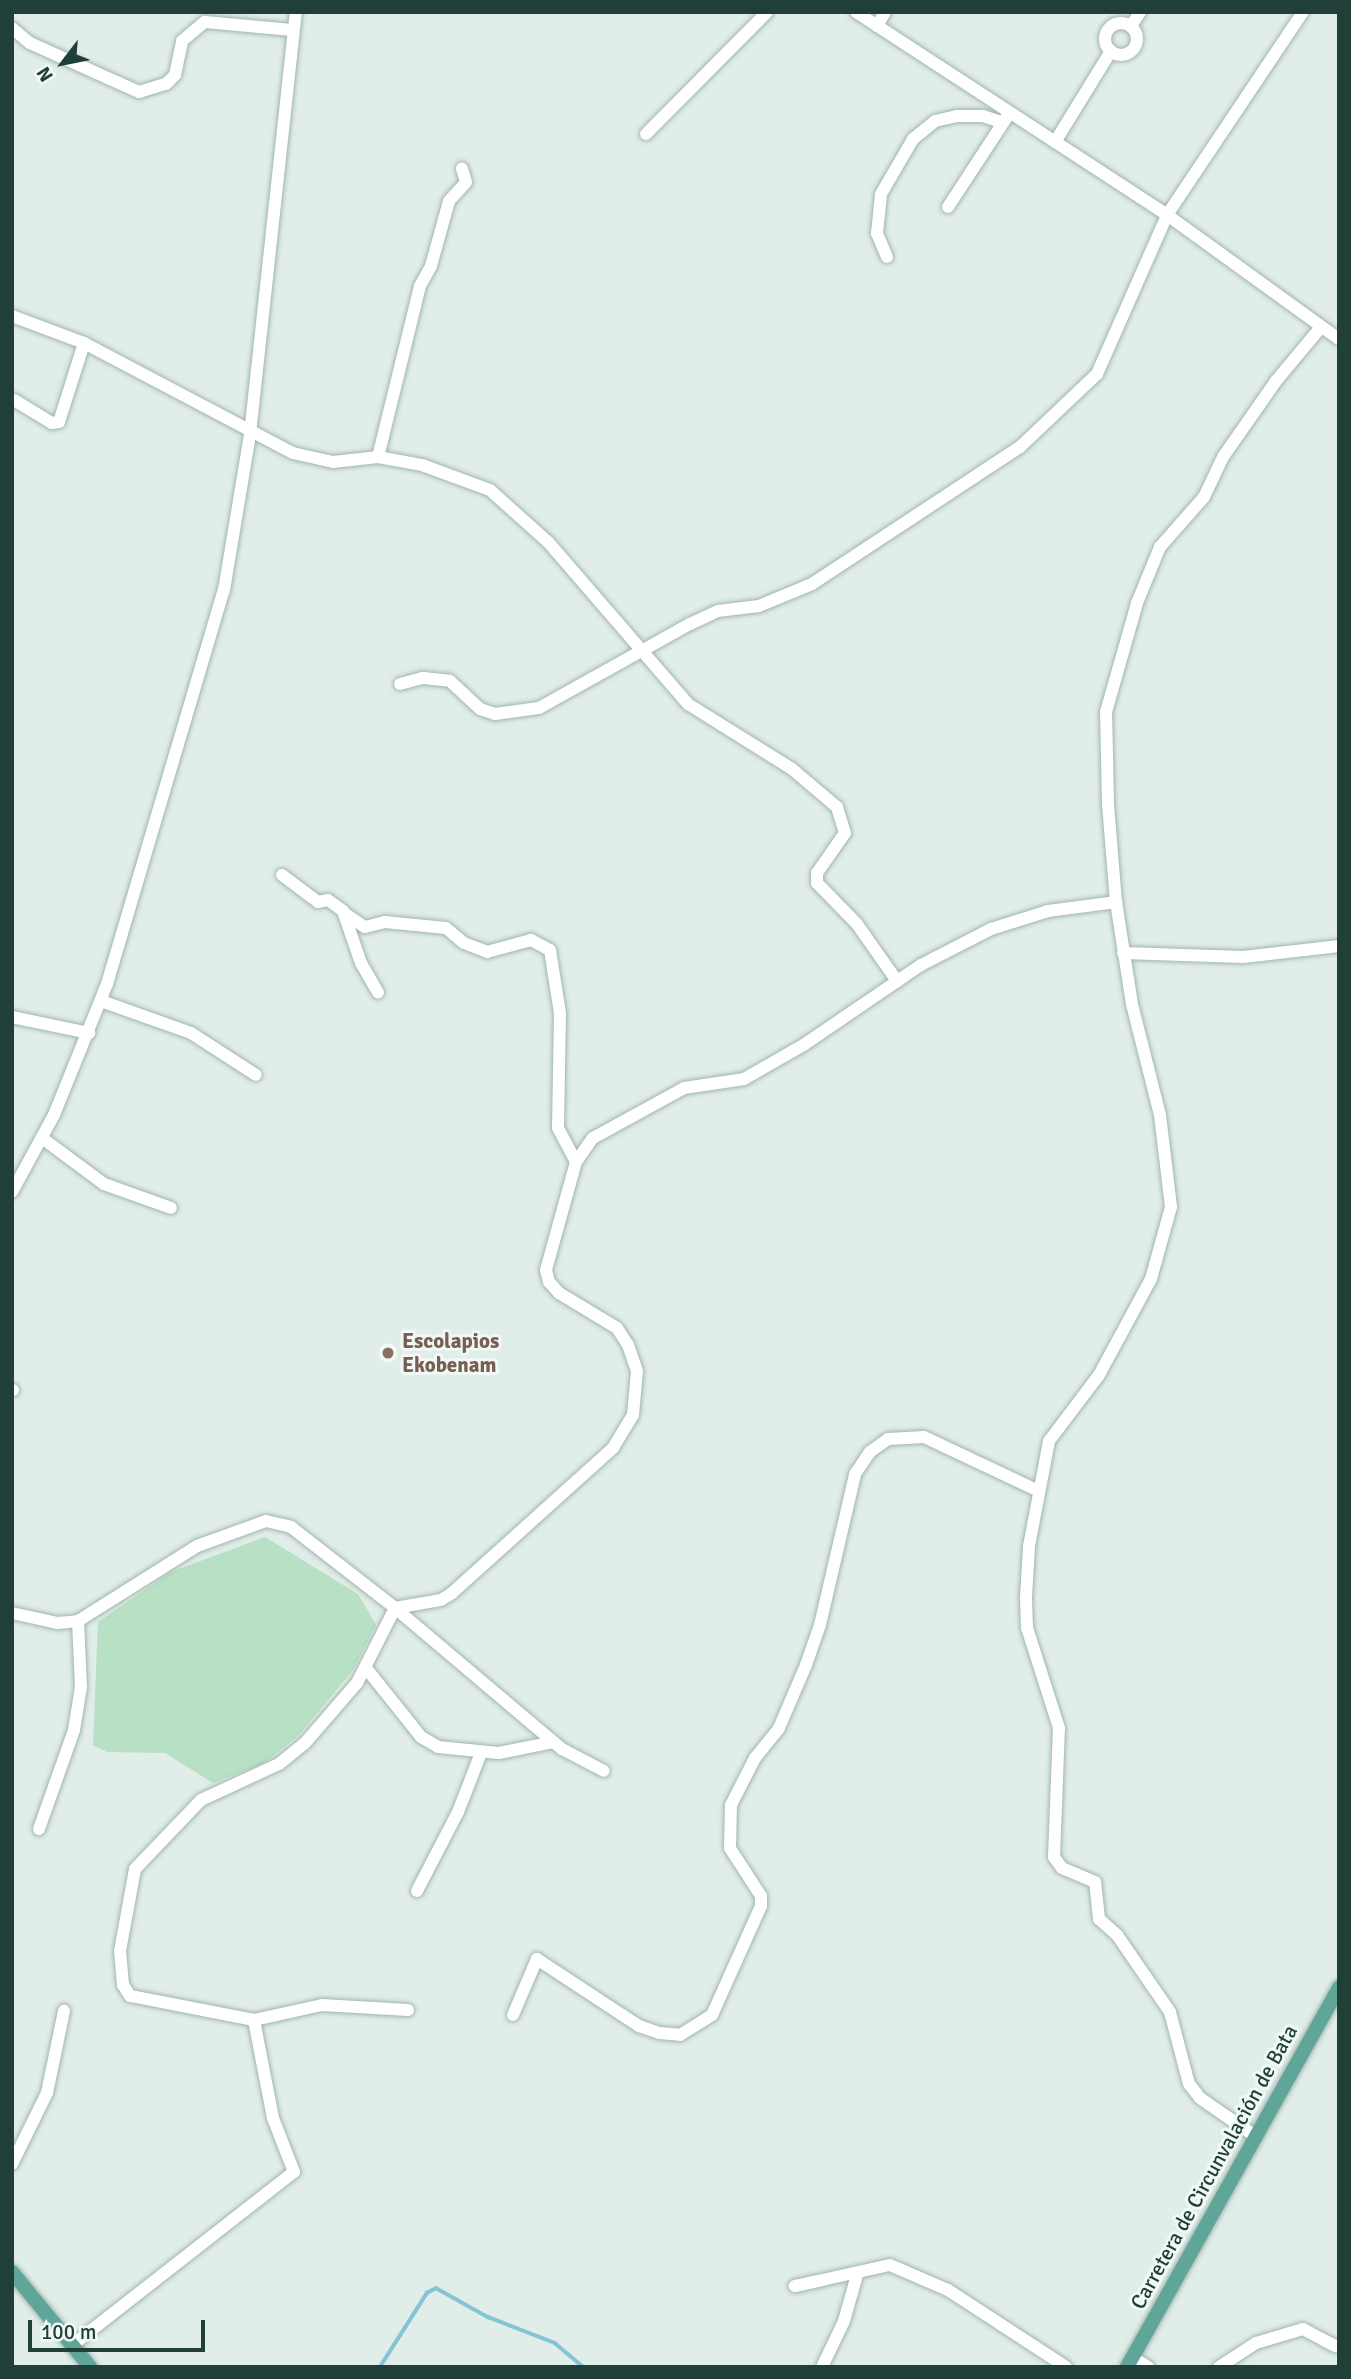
<!DOCTYPE html>
<meta charset="utf-8">
<style>
body{margin:0}
#map{position:relative;width:1351px;height:2379px;overflow:hidden;background:#e0ede8;font-family:Signika,sans-serif}
div>[style]{position:absolute}
.green>*{inset:0;background:#b7e0c4}
.stream>*{height:3.5px;margin:-1.75px;padding:0 1.75px;transform-origin:1.75px;border-radius:1.75px;background:#83c5d7}
.roads{filter:drop-shadow(0 0 2px #a2b5b0) drop-shadow(0 0 2px #a2b5b0)}
.minor>*{height:12px;margin:-6px;padding:0 6px;transform-origin:6px;border-radius:6px;background:#fff}
.minor>.ring{margin:-6px;padding:0;box-sizing:content-box;background:none;border:12px solid #fff;border-radius:50%}
.major>*{height:14px;margin:-7px;padding:0 7px;transform-origin:7px;border-radius:7px;background:#60a698}
.dots>*{width:19px;height:19px;translate:-50% -50%;box-sizing:border-box;border:4px solid #f1f9f5;border-radius:50%}
span{translate:-50% -50%;white-space:nowrap;text-align:center;line-height:1.15;-webkit-text-stroke:6px #f1f9f5;paint-order:stroke}
.education-label{font-size:21px;color:#785e54;font-weight:700}
.left{translate:0 -50%;text-align:left}
.street-label{font-size:21px;color:#1f3f38}
.frame{position:absolute;inset:0;border:14px solid #1f3f38;pointer-events:none}
.north{position:absolute;left:28px;top:28px;width:70px;height:70px;-webkit-text-stroke:5px #f1f9f5;paint-order:stroke;rotate:238deg;font-size:19px;font-weight:700;line-height:28px;text-align:center;color:#1f3f38}
.north::after{content:'';display:block;margin:auto;width:24px;height:32px;background:#1f3f38;clip-path:polygon(50% 0,100% 100%,50% 72%,0 100%)}
.scale{position:absolute;left:28px;top:2320px;width:177px;height:32px;box-sizing:border-box;border:4px solid #1f3f38;border-top:0;padding-left:9px;font-size:21px;line-height:24px;white-space:nowrap;color:#1f3f38;-webkit-text-stroke:5px #f1f9f5;paint-order:stroke}
</style>
<div id="map">
<div class="green">
<i style="clip-path:polygon(265px 1537px,358px 1594px,376px 1625px,353px 1670px,298px 1736px,264px 1763px,213px 1783px,165px 1753px,107px 1752px,93px 1745px,98px 1622px,171px 1572px)"></i>
</div>
<div class="stream">
<i style="left:380px;top:2367px;width:88px;rotate:-57.6deg"></i>
<i style="left:427px;top:2293px;width:10px;rotate:-29deg"></i>
<i style="left:436px;top:2288px;width:60px;rotate:29.1deg"></i>
<i style="left:488px;top:2317px;width:72px;rotate:21.2deg"></i>
<i style="left:555px;top:2343px;width:38px;rotate:40deg"></i>
</div>
<div class="roads">
<div class="minor">
<i style="left:856px;top:12px;width:371px;rotate:33.1deg"></i>
<i style="left:1167px;top:215px;width:212px;rotate:35.8deg"></i>
<i class="ring" style="left:1105px;top:23px;width:20px;height:20px"></i>
<i style="left:877px;top:26px;width:16px;rotate:-60deg"></i>
<i style="left:1131px;top:26px;width:17px;rotate:-57deg"></i>
<i style="left:12px;top:28px;width:23px;rotate:40deg"></i>
<i style="left:30px;top:43px;width:120px;rotate:24.2deg"></i>
<i style="left:139px;top:92px;width:28px;rotate:-17deg"></i>
<i style="left:166px;top:84px;width:13px;rotate:-45deg"></i>
<i style="left:175px;top:75px;width:35px;rotate:-78deg"></i>
<i style="left:182px;top:41px;width:30px;rotate:-40deg"></i>
<i style="left:205px;top:22px;width:87px;rotate:5.3deg"></i>
<i style="left:646px;top:134px;width:172px;rotate:-45.2deg"></i>
<i style="left:1055px;top:142px;width:107px;rotate:-58.4deg"></i>
<i style="left:948px;top:207px;width:108px;rotate:-56.8deg"></i>
<i style="left:887px;top:257px;width:26px;rotate:-113deg"></i>
<i style="left:877px;top:233px;width:39px;rotate:-84deg"></i>
<i style="left:881px;top:194px;width:64px;rotate:-59.8deg"></i>
<i style="left:913px;top:139px;width:28px;rotate:-39deg"></i>
<i style="left:935px;top:121px;width:23px;rotate:-13deg"></i>
<i style="left:957px;top:116px;width:26px"></i>
<i style="left:983px;top:116px;width:20px;rotate:18deg"></i>
<i style="left:12px;top:316px;width:77px;rotate:20.6deg"></i>
<i style="left:84px;top:343px;width:236px;rotate:27.8deg"></i>
<i style="left:293px;top:453px;width:41px;rotate:12.7deg"></i>
<i style="left:333px;top:462px;width:45px;rotate:-6.3deg"></i>
<i style="left:378px;top:457px;width:45px;rotate:10.3deg"></i>
<i style="left:422px;top:465px;width:72px;rotate:20.2deg"></i>
<i style="left:490px;top:490px;width:79px;rotate:41.9deg"></i>
<i style="left:549px;top:543px;width:213px;rotate:49.2deg"></i>
<i style="left:688px;top:704px;width:123px;rotate:32deg"></i>
<i style="left:792px;top:769px;width:59px;rotate:40.2deg"></i>
<i style="left:837px;top:807px;width:27px;rotate:73deg"></i>
<i style="left:845px;top:833px;width:49px;rotate:125deg"></i>
<i style="left:817px;top:873px;width:10px;rotate:90deg"></i>
<i style="left:817px;top:883px;width:57px;rotate:45.7deg"></i>
<i style="left:857px;top:924px;width:70px;rotate:54.9deg"></i>
<i style="left:14px;top:400px;width:44px;rotate:31.2deg"></i>
<i style="left:52px;top:423px;width:7px;rotate:-8deg"></i>
<i style="left:59px;top:422px;width:83px;rotate:-72.4deg"></i>
<i style="left:378px;top:457px;width:176px;rotate:-76.2deg"></i>
<i style="left:420px;top:286px;width:23px;rotate:-61deg"></i>
<i style="left:431px;top:266px;width:67px;rotate:-74.5deg"></i>
<i style="left:449px;top:201px;width:25px;rotate:-48deg"></i>
<i style="left:466px;top:182px;width:14px;rotate:-107deg"></i>
<i style="left:400px;top:684px;width:24px;rotate:-15deg"></i>
<i style="left:423px;top:678px;width:27px;rotate:6deg"></i>
<i style="left:450px;top:681px;width:41px;rotate:43deg"></i>
<i style="left:480px;top:709px;width:16px;rotate:18deg"></i>
<i style="left:495px;top:714px;width:44px;rotate:-7.8deg"></i>
<i style="left:539px;top:708px;width:173px;rotate:-29.1deg"></i>
<i style="left:690px;top:624px;width:31px;rotate:-25deg"></i>
<i style="left:718px;top:611px;width:41px;rotate:-7deg"></i>
<i style="left:759px;top:606px;width:57px;rotate:-22.5deg"></i>
<i style="left:812px;top:584px;width:249px;rotate:-33.4deg"></i>
<i style="left:1020px;top:447px;width:106px;rotate:-43.5deg"></i>
<i style="left:1097px;top:374px;width:174px;rotate:-66.2deg"></i>
<i style="left:1167px;top:215px;width:244px;rotate:-56.2deg"></i>
<i style="left:282px;top:875px;width:45px;rotate:36.9deg"></i>
<i style="left:318px;top:902px;width:10px;rotate:-11deg"></i>
<i style="left:328px;top:900px;width:19px;rotate:36deg"></i>
<i style="left:343px;top:911px;width:55px;rotate:70.9deg"></i>
<i style="left:361px;top:963px;width:34px;rotate:60deg"></i>
<i style="left:344px;top:913px;width:25px;rotate:34deg"></i>
<i style="left:365px;top:927px;width:21px;rotate:-14deg"></i>
<i style="left:385px;top:922px;width:61px;rotate:5.6deg"></i>
<i style="left:446px;top:928px;width:23px;rotate:40deg"></i>
<i style="left:464px;top:943px;width:25px;rotate:21deg"></i>
<i style="left:487px;top:952px;width:46px;rotate:-15.3deg"></i>
<i style="left:531px;top:940px;width:21px;rotate:28deg"></i>
<i style="left:550px;top:950px;width:64px;rotate:81deg"></i>
<i style="left:560px;top:1013px;width:115px;rotate:91deg"></i>
<i style="left:558px;top:1128px;width:38px;rotate:62deg"></i>
<i style="left:1123px;top:953px;width:120px;rotate:1.9deg"></i>
<i style="left:1243px;top:957px;width:97px;rotate:-6.5deg"></i>
<i style="left:101px;top:1001px;width:96px;rotate:19.6deg"></i>
<i style="left:191px;top:1033px;width:77px;rotate:32.9deg"></i>
<i style="left:12px;top:1017px;width:79px;rotate:11.7deg"></i>
<i style="left:42px;top:1138px;width:77px;rotate:36.6deg"></i>
<i style="left:104px;top:1184px;width:71px;rotate:19.7deg"></i>
<i style="left:12px;top:1192px;width:88px;rotate:-61.4deg"></i>
<i style="left:54px;top:1115px;width:141px;rotate:-68deg"></i>
<i style="left:107px;top:984px;width:411px;rotate:-73.5deg"></i>
<i style="left:224px;top:590px;width:158px;rotate:-80.5deg"></i>
<i style="left:250px;top:434px;width:424px;rotate:-83.8deg"></i>
<i style="left:12px;top:1390px;width:1px"></i>
<i style="left:12px;top:1613px;width:46px;rotate:12.5deg"></i>
<i style="left:57px;top:1623px;width:21px;rotate:-5deg"></i>
<i style="left:78px;top:1621px;width:141px;rotate:-32.2deg"></i>
<i style="left:197px;top:1546px;width:73px;rotate:-19.9deg"></i>
<i style="left:266px;top:1521px;width:26px;rotate:13deg"></i>
<i style="left:291px;top:1527px;width:132px;rotate:37.9deg"></i>
<i style="left:395px;top:1608px;width:47px;rotate:-9.9deg"></i>
<i style="left:441px;top:1600px;width:13px;rotate:-32deg"></i>
<i style="left:452px;top:1593px;width:217px;rotate:-42deg"></i>
<i style="left:613px;top:1448px;width:39px;rotate:-59deg"></i>
<i style="left:633px;top:1415px;width:44px;rotate:-84.8deg"></i>
<i style="left:637px;top:1371px;width:28px;rotate:-109deg"></i>
<i style="left:628px;top:1345px;width:20px;rotate:-123deg"></i>
<i style="left:617px;top:1328px;width:68px;rotate:-148.9deg"></i>
<i style="left:559px;top:1293px;width:15px;rotate:-132deg"></i>
<i style="left:549px;top:1282px;width:12px;rotate:-104deg"></i>
<i style="left:546px;top:1270px;width:112px;rotate:-74.5deg"></i>
<i style="left:576px;top:1162px;width:29px;rotate:-55deg"></i>
<i style="left:593px;top:1138px;width:104px;rotate:-28.8deg"></i>
<i style="left:684px;top:1088px;width:61px;rotate:-8.5deg"></i>
<i style="left:744px;top:1079px;width:70px;rotate:-29.8deg"></i>
<i style="left:805px;top:1044px;width:140px;rotate:-34.3deg"></i>
<i style="left:921px;top:965px;width:79px;rotate:-27.2deg"></i>
<i style="left:991px;top:929px;width:60px;rotate:-17.5deg"></i>
<i style="left:1048px;top:911px;width:69px;rotate:-7.5deg"></i>
<i style="left:366px;top:1668px;width:88px;rotate:51.4deg"></i>
<i style="left:421px;top:1737px;width:20px;rotate:30deg"></i>
<i style="left:438px;top:1747px;width:61px;rotate:5.6deg"></i>
<i style="left:499px;top:1753px;width:55px;rotate:-11.5deg"></i>
<i style="left:39px;top:1829px;width:105px;rotate:-70.5deg"></i>
<i style="left:74px;top:1730px;width:44px;rotate:-80.8deg"></i>
<i style="left:81px;top:1687px;width:66px;rotate:-92.6deg"></i>
<i style="left:417px;top:1891px;width:89px;rotate:-62.6deg"></i>
<i style="left:458px;top:1812px;width:63px;rotate:-68.7deg"></i>
<i style="left:408px;top:2010px;width:86px;rotate:-176.7deg"></i>
<i style="left:322px;top:2005px;width:70px;rotate:167.6deg"></i>
<i style="left:254px;top:2020px;width:126px;rotate:-169deg"></i>
<i style="left:130px;top:1996px;width:13px;rotate:-122deg"></i>
<i style="left:123px;top:1985px;width:34px;rotate:-95deg"></i>
<i style="left:120px;top:1951px;width:83px;rotate:-79.6deg"></i>
<i style="left:135px;top:1869px;width:95px;rotate:-46.3deg"></i>
<i style="left:201px;top:1800px;width:86px;rotate:-24.8deg"></i>
<i style="left:279px;top:1764px;width:33px;rotate:-39deg"></i>
<i style="left:305px;top:1743px;width:79px;rotate:-49.1deg"></i>
<i style="left:357px;top:1683px;width:84px;rotate:-63.1deg"></i>
<i style="left:395px;top:1608px;width:219px;rotate:40.2deg"></i>
<i style="left:562px;top:1749px;width:47px;rotate:27.6deg"></i>
<i style="left:513px;top:2015px;width:61px;rotate:-66.8deg"></i>
<i style="left:537px;top:1959px;width:122px;rotate:33.3deg"></i>
<i style="left:639px;top:2026px;width:21px;rotate:19deg"></i>
<i style="left:659px;top:2033px;width:21px;rotate:5deg"></i>
<i style="left:680px;top:2035px;width:38px;rotate:-32deg"></i>
<i style="left:712px;top:2015px;width:120px;rotate:-65.8deg"></i>
<i style="left:761px;top:1906px;width:10px;rotate:-90deg"></i>
<i style="left:761px;top:1896px;width:57px;rotate:-122.9deg"></i>
<i style="left:730px;top:1848px;width:43px;rotate:-88.7deg"></i>
<i style="left:731px;top:1805px;width:53px;rotate:-62.9deg"></i>
<i style="left:755px;top:1758px;width:38px;rotate:-51deg"></i>
<i style="left:779px;top:1728px;width:69px;rotate:-66.8deg"></i>
<i style="left:806px;top:1665px;width:42px;rotate:-70.7deg"></i>
<i style="left:820px;top:1625px;width:155px;rotate:-76.9deg"></i>
<i style="left:855px;top:1474px;width:27px;rotate:-56deg"></i>
<i style="left:870px;top:1452px;width:22px;rotate:-36deg"></i>
<i style="left:888px;top:1439px;width:36px;rotate:-3deg"></i>
<i style="left:924px;top:1437px;width:127px;rotate:25.2deg"></i>
<i style="left:1255px;top:2136px;width:67px;rotate:-145.4deg"></i>
<i style="left:1200px;top:2098px;width:18px;rotate:-128deg"></i>
<i style="left:1189px;top:2084px;width:74px;rotate:-104.8deg"></i>
<i style="left:1170px;top:2012px;width:93px;rotate:-124.5deg"></i>
<i style="left:1117px;top:1935px;width:24px;rotate:-138deg"></i>
<i style="left:1099px;top:1919px;width:37px;rotate:-96deg"></i>
<i style="left:1095px;top:1882px;width:36px;rotate:-157deg"></i>
<i style="left:1062px;top:1868px;width:14px;rotate:-126deg"></i>
<i style="left:1054px;top:1857px;width:129px;rotate:-87.8deg"></i>
<i style="left:1059px;top:1728px;width:105px;rotate:-107.7deg"></i>
<i style="left:1027px;top:1628px;width:31px;rotate:-92deg"></i>
<i style="left:1026px;top:1597px;width:51px;rotate:-86.6deg"></i>
<i style="left:1029px;top:1546px;width:107px;rotate:-79.2deg"></i>
<i style="left:1049px;top:1441px;width:83px;rotate:-52.9deg"></i>
<i style="left:1099px;top:1375px;width:109px;rotate:-61.6deg"></i>
<i style="left:1151px;top:1279px;width:75px;rotate:-74.5deg"></i>
<i style="left:1171px;top:1207px;width:93px;rotate:-96.8deg"></i>
<i style="left:1160px;top:1115px;width:114px;rotate:-104.2deg"></i>
<i style="left:1132px;top:1004px;width:103px;rotate:-98.9deg"></i>
<i style="left:1116px;top:902px;width:98px;rotate:-94.7deg"></i>
<i style="left:1108px;top:804px;width:92px;rotate:-91.2deg"></i>
<i style="left:1106px;top:712px;width:113px;rotate:-74.1deg"></i>
<i style="left:1137px;top:603px;width:61px;rotate:-67.7deg"></i>
<i style="left:1160px;top:547px;width:67px;rotate:-48.7deg"></i>
<i style="left:1204px;top:497px;width:44px;rotate:-64.6deg"></i>
<i style="left:1223px;top:457px;width:93px;rotate:-55.1deg"></i>
<i style="left:1276px;top:381px;width:70px;rotate:-50.2deg"></i>
<i style="left:12px;top:2164px;width:79px;rotate:-63.8deg"></i>
<i style="left:47px;top:2093px;width:84px;rotate:-78.3deg"></i>
<i style="left:823px;top:2280px;width:29px;rotate:168deg"></i>
<i style="left:795px;top:2286px;width:97px;rotate:-12.5deg"></i>
<i style="left:890px;top:2265px;width:63px;rotate:23.3deg"></i>
<i style="left:948px;top:2290px;width:141px;rotate:33.1deg"></i>
<i style="left:75px;top:2343px;width:278px;rotate:-38deg"></i>
<i style="left:294px;top:2172px;width:58px;rotate:-111.3deg"></i>
<i style="left:273px;top:2118px;width:100px;rotate:-101deg"></i>
<i style="left:1132px;top:2357px;width:19px;rotate:32deg"></i>
<i style="left:822px;top:2367px;width:51px;rotate:-64.4deg"></i>
<i style="left:844px;top:2321px;width:48px;rotate:-74.2deg"></i>
<i style="left:1219px;top:2367px;width:44px;rotate:-33deg"></i>
<i style="left:1256px;top:2343px;width:49px;rotate:-16.6deg"></i>
<i style="left:1303px;top:2329px;width:36px;rotate:28deg"></i>
</div>
<div class="major">
<i style="left:12px;top:2272px;width:123px;rotate:50.6deg"></i>
<i style="left:1127px;top:2367px;width:435px;rotate:-60.8deg"></i>
</div>
</div>
<div class="dots">
<i style="left:388px;top:1353px;background:#8d6e63"></i>
</div>
<div class="education-label">
<span class="left" style="left:402px;top:1353px">Escolapios<br>Ekobenam</span>
</div>
<div class="street-label">
<span style="left:1214px;top:2167px;rotate:-61deg">Carretera de Circunvalación de Bata</span>
</div>
<div class="frame"></div>
<div class="north">N</div>
<div class="scale">100 m</div>
</div>
